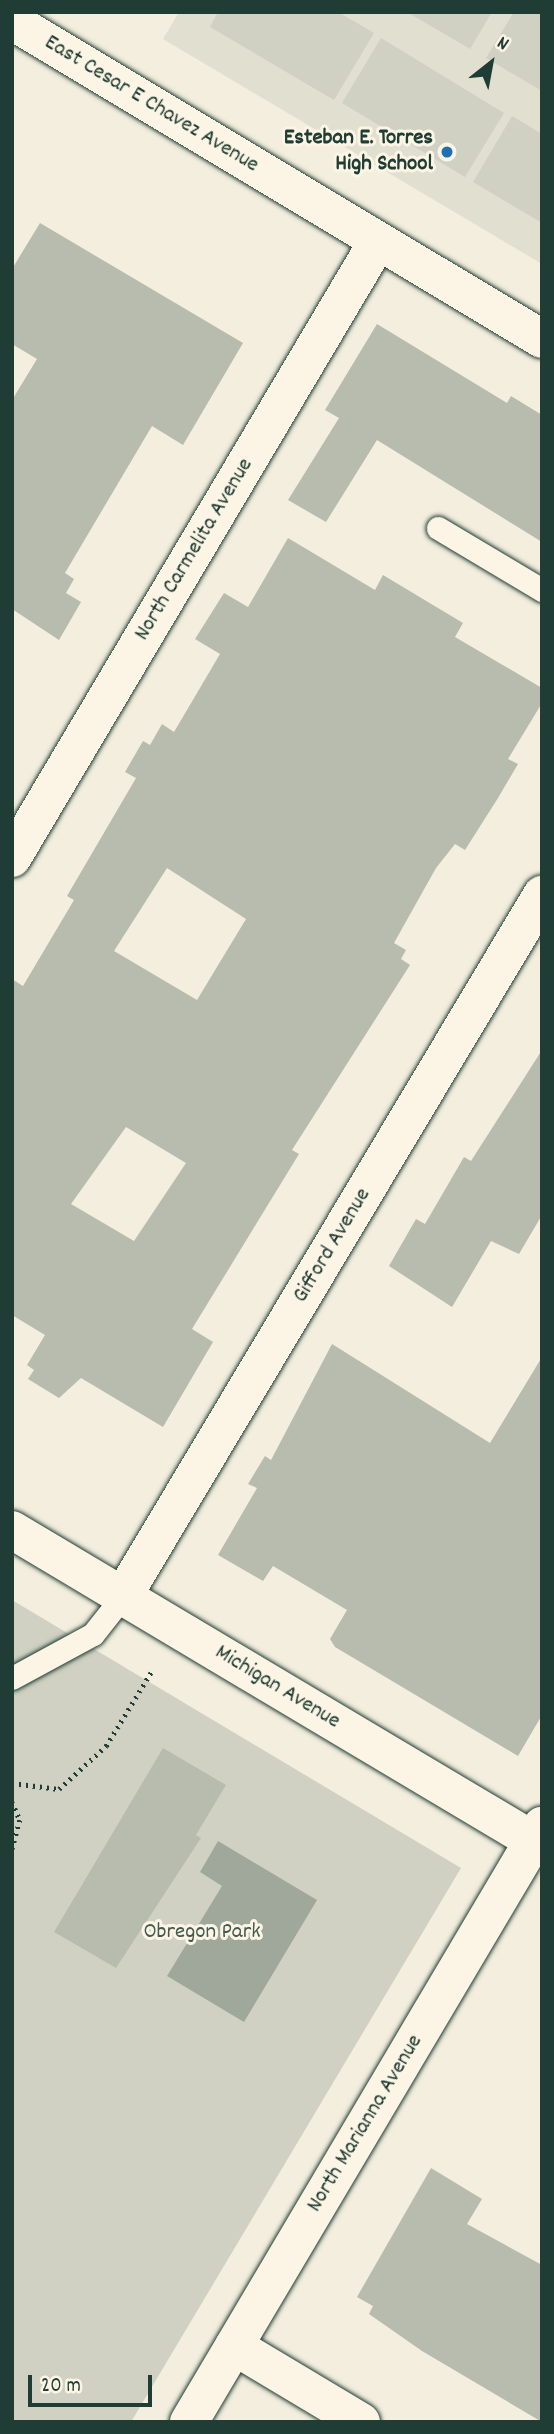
<!DOCTYPE html>
<style>
body{margin:0}
#map{position:relative;width:554px;height:2434px;overflow:hidden;background:#f3eede;font-family:Dekko,sans-serif}
div>[style]{position:absolute}
.built>*{inset:0;background:#e1dfd0}
.green>*{inset:0;background:#d0d1c2}
.water>*{inset:0;background:#a0a89b}
.building>*{inset:0;background:#b8bcae}
.path>*{height:4.5px;margin-top:-2.25px;transform-origin:0;background:repeating-linear-gradient(90deg,#1f3d34 0 2px,transparent 0 7px)}
.roads{filter:drop-shadow(0 0 2px #1f3d34) drop-shadow(0 0 2px #1f3d34)}
.service>*{height:23px;margin:-11.5px;padding:0 11.5px;transform-origin:11.5px;border-radius:11.5px;background:#fcf5e5}
.minor>*{height:38px;margin:-19px;padding:0 19px;transform-origin:19px;border-radius:19px;background:#fcf5e5}
.secondary>*{height:38px;margin:-19px;padding:0 19px;transform-origin:19px;border-radius:19px;background:#fcf5e5}
.dots>*{width:19px;height:19px;translate:-50% -50%;box-sizing:border-box;border:4px solid #fcf5e5;border-radius:50%}
span{translate:-50% -50%;white-space:nowrap;text-align:center;line-height:1.15;-webkit-text-stroke:6px #fcf5e5;paint-order:stroke}
.street-label{font-size:23px;color:#1f3d34}
.poi-label{font-size:23px;color:#1f3d34;font-weight:700}
.right{translate:-100% -50%;text-align:right}
.park-label{font-size:23px;color:#425b50}
.frame{position:absolute;inset:0;border:14px solid #1f3d34;pointer-events:none}
.north{position:absolute;left:456px;top:28px;width:70px;height:70px;-webkit-text-stroke:5px #fcf5e5;paint-order:stroke;rotate:31deg;font-size:19px;font-weight:700;line-height:28px;text-align:center;color:#1f3d34}
.north::after{content:'';display:block;margin:auto;width:24px;height:32px;background:#1f3d34;clip-path:polygon(50% 0,100% 100%,50% 72%,0 100%)}
.scale{position:absolute;left:28px;top:2375px;width:124px;height:32px;box-sizing:border-box;border:4px solid #1f3d34;border-top:0;padding-left:9px;font-size:21px;line-height:24px;white-space:nowrap;color:#1f3d34;-webkit-text-stroke:5px #fcf5e5;paint-order:stroke}
</style>
<div id="map">
<div class="built">
<i style="clip-path:polygon(179px 12px,542px 12px,542px 264px,163px 39px)"></i>
</div>
<div class="green">
<i style="clip-path:polygon(218px 12px,338px 12px,374px 33px,334px 100px,210px 27px)"></i>
<i style="clip-path:polygon(407px 12px,492px 12px,470px 49px)"></i>
<i style="clip-path:polygon(514px 12px,542px 12px,542px 91px,486px 58px)"></i>
<i style="clip-path:polygon(381px 38px,504px 113px,465px 177px,342px 103px)"></i>
<i style="clip-path:polygon(512px 116px,542px 134px,542px 223px,473px 182px)"></i>
<i style="clip-path:polygon(12px 1600px,461px 1868px,131px 2422px,12px 2422px)"></i>
</div>
<div class="water">
<i style="clip-path:polygon(218px 1841px,317px 1900px,244px 2022px,167px 1976px,222px 1886px,200px 1872px)"></i>
</div>
<div class="building">
<i style="clip-path:polygon(40px 223px,243px 343px,183px 445px,152px 426px,65px 573px,74px 579px,66px 593px,81px 602px,59px 640px,12px 609px,12px 400px,37px 359px,12px 344px,12px 269px)"></i>
<i style="clip-path:polygon(377px 324px,507px 403px,511px 396px,542px 415px,542px 542px,377px 440px,326px 522px,288px 500px,339px 418px,325px 410px)"></i>
<i style="clip-path:polygon(evenodd,288px 538px,375px 590px,383px 575px,463px 623px,455px 637px,542px 688px,542px 703px,508px 759px,518px 764px,498px 798px,465px 850px,455px 844px,436px 868px,394px 943px,406px 950px,401px 959px,410px 965px,292px 1150px,299px 1154px,192px 1329px,213px 1342px,163px 1427px,81px 1378px,59px 1398px,28px 1379px,34px 1370px,27px 1365px,45px 1335px,12px 1315px,12px 979px,23px 986px,74px 900px,67px 896px,136px 778px,125px 772px,143px 741px,150px 745px,162px 724px,174px 732px,220px 654px,195px 639px,224px 593px,248px 607px,288px 538px,167px 868px,246px 919px,197px 1000px,114px 951px,167px 868px,288px 538px,126px 1127px,186px 1163px,134px 1241px,71px 1204px,126px 1127px)"></i>
<i style="clip-path:polygon(542px 1050px,542px 1215px,519px 1254px,491px 1241px,452px 1307px,389px 1266px,416px 1219px,425px 1224px,464px 1157px,471px 1161px)"></i>
<i style="clip-path:polygon(332px 1344px,490px 1443px,542px 1357px,542px 1715px,518px 1756px,335px 1647px,330px 1639px,347px 1610px,273px 1566px,263px 1581px,218px 1555px,257px 1488px,248px 1484px,265px 1456px,271px 1460px)"></i>
<i style="clip-path:polygon(163px 1748px,226px 1785px,196px 1835px,201px 1838px,116px 1968px,54px 1932px)"></i>
<i style="clip-path:polygon(431px 2168px,482px 2199px,467px 2224px,542px 2265px,542px 2422px,422px 2351px,369px 2314px,373px 2306px,357px 2297px)"></i>
</div>
<div class="path">
<i style="left:12px;top:1783px;width:47px;rotate:7.3deg"></i>
<i style="left:59px;top:1789px;width:64px;rotate:-42.5deg"></i>
<i style="left:106px;top:1746px;width:90px;rotate:-58.6deg"></i>
<i style="left:12px;top:1802px;width:20px;rotate:66deg"></i>
<i style="left:20px;top:1820px;width:31px;rotate:105deg"></i>
</div>
<div class="roads">
<div class="service">
<i style="left:438px;top:528px;width:121px;rotate:30.8deg"></i>
<i style="left:12px;top:1678px;width:92px;rotate:-28.5deg"></i>
<i style="left:93px;top:1634px;width:48px;rotate:-51.7deg"></i>
</div>
<div class="minor">
<i style="left:12px;top:858px;width:717px;rotate:-59.32deg"></i>
<i style="left:12px;top:1530px;width:617px;rotate:30.8deg"></i>
<i style="left:123px;top:1596px;width:817px;rotate:-59.13deg"></i>
<i style="left:234px;top:2346px;width:148px;rotate:30.9deg"></i>
<i style="left:189px;top:2422px;width:693px;rotate:-59.36deg"></i>
</div>
<div class="secondary">
<i style="left:12px;top:21px;width:618px;rotate:30.96deg"></i>
</div>
</div>
<div class="dots">
<i style="left:447px;top:152px;background:#1f6fb2"></i>
</div>
<div class="street-label">
<span style="left:151px;top:105px;rotate:31deg">East Cesar E Chavez Avenue</span>
<span style="left:195px;top:550px;rotate:-59deg">North Carmelita Avenue</span>
<span style="left:333px;top:1246px;rotate:-59deg">Gifford Avenue</span>
<span style="left:277px;top:1688px;rotate:31deg">Michigan Avenue</span>
<span style="left:366px;top:2124px;rotate:-59deg">North Marianna Avenue</span>
</div>
<div class="poi-label">
<span class="right" style="left:433px;top:152px">Esteban E. Torres<br>High School</span>
</div>
<div class="park-label">
<span style="left:202px;top:1933px">Obregon Park</span>
</div>
<div class="frame"></div>
<div class="north">N</div>
<div class="scale">20 m</div>
</div>
